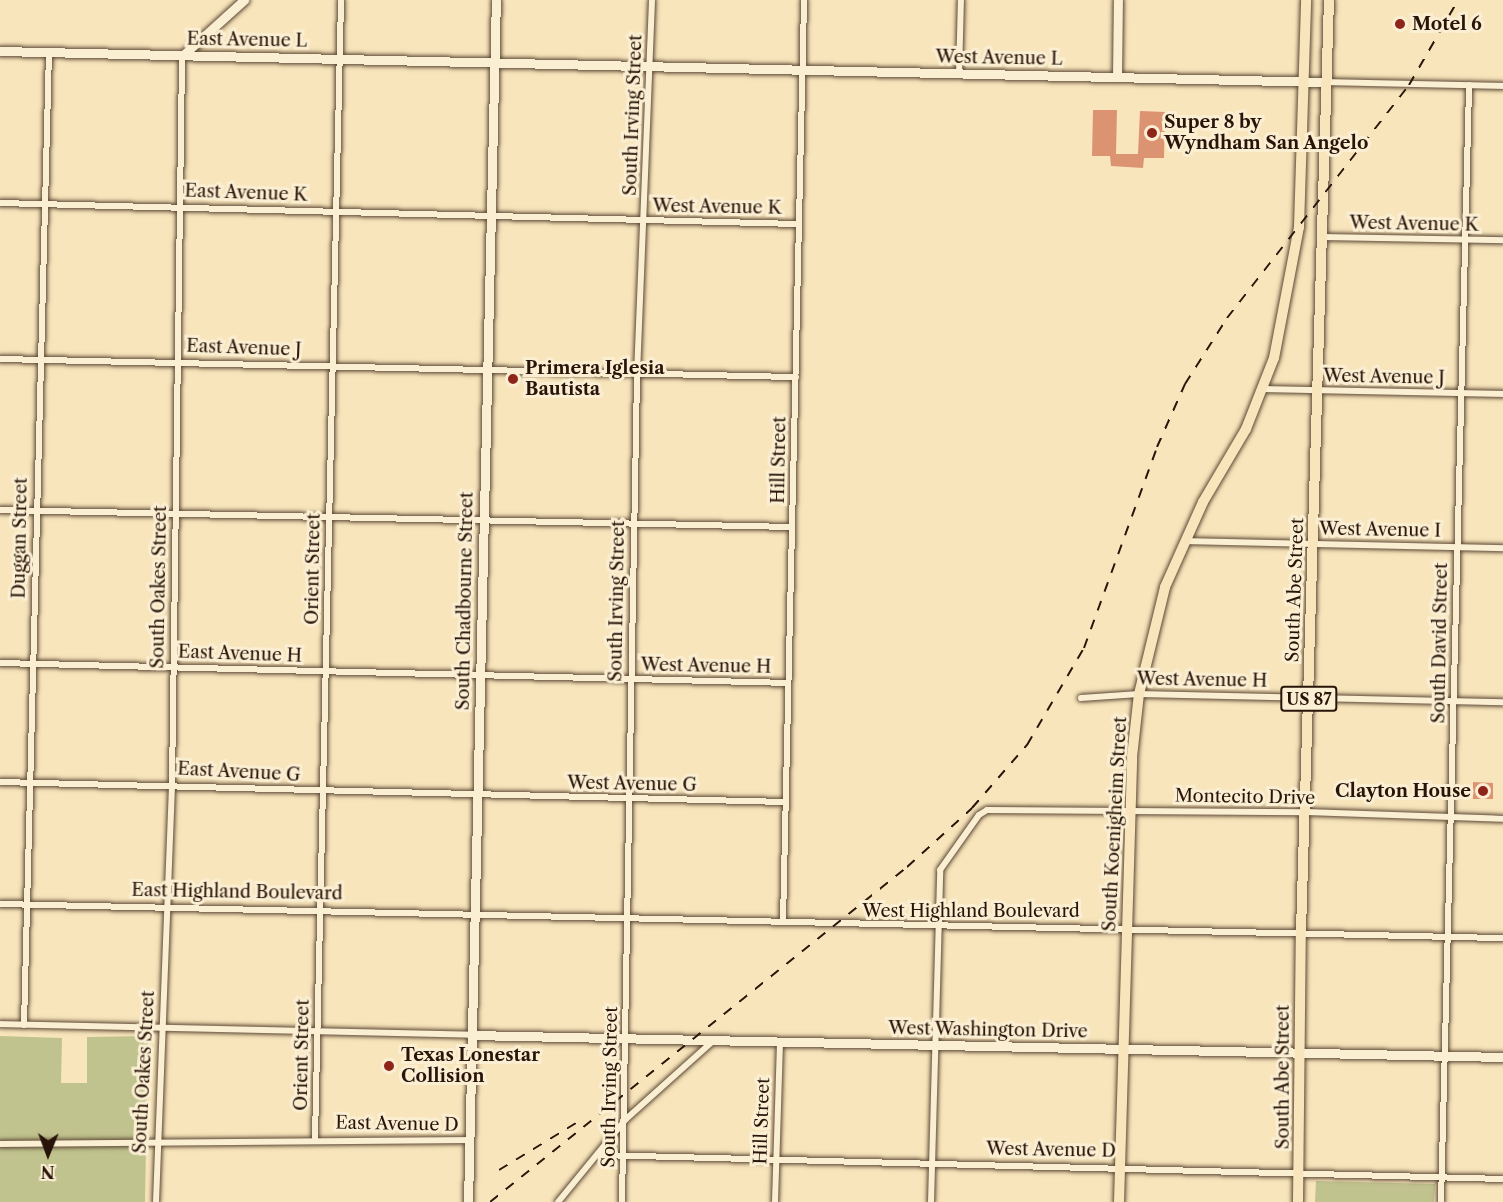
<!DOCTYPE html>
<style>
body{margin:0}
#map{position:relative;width:1503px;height:1202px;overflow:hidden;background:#f8e5bb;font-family:"Libre Caslon Text",serif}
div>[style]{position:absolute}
.green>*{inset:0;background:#c0c38e}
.building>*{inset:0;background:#dc9372}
.roads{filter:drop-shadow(0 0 2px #5c4835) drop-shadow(0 0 2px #5c4835)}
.street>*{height:6px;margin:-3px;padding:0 3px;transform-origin:3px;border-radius:3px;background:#faeed3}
.secondary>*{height:9px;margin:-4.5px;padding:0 4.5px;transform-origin:4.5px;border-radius:4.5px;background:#faeed3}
.primary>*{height:10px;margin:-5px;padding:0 5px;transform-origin:5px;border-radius:5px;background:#f8e5bb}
.rail>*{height:2px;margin-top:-1px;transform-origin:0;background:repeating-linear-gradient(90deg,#281408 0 10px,transparent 0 20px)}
.dots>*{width:16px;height:16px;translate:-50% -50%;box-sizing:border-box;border:3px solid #faeed3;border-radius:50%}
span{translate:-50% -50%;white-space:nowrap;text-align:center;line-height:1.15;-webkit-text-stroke:6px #faeed3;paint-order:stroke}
.shield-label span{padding:2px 4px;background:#faeed3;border:2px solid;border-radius:4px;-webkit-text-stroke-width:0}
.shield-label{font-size:16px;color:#281408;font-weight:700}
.poi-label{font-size:18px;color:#281408;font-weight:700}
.left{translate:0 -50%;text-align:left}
.right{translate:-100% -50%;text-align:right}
.street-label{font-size:18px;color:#281408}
.north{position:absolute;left:18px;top:1124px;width:60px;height:60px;-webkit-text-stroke:4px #faeed3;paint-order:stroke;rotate:181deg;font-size:16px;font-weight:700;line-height:24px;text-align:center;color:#281408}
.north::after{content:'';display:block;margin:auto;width:21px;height:27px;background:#281408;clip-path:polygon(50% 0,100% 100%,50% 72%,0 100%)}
</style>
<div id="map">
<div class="green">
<i style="clip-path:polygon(0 1036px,62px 1038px,61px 1083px,87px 1083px,87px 1037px,148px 1036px,145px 1202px,0 1202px)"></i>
<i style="clip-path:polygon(1316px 1181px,1435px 1184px,1434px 1202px,1315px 1202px)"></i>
</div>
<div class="building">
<i style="clip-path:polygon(1093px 110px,1117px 110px,1116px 154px,1138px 154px,1140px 111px,1165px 112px,1164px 158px,1144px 158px,1143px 168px,1111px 166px,1110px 156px,1092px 156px)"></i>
<i style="clip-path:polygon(1473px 782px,1493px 783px,1493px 799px,1473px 799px)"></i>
</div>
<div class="roads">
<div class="street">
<i style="left:959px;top:74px;width:74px;rotate:-88.5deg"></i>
<i style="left:1326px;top:82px;width:177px;rotate:1.3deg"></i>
<i style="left:0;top:203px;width:799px;rotate:1.51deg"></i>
<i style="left:1325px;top:237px;width:178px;rotate:1deg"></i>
<i style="left:0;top:359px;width:796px;rotate:1.3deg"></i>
<i style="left:1264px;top:389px;width:239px;rotate:1.2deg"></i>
<i style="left:0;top:510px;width:792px;rotate:1.23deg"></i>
<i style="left:1185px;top:541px;width:318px;rotate:1.3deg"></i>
<i style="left:0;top:663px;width:788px;rotate:1.45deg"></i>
<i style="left:1081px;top:698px;width:58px;rotate:-3.9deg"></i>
<i style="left:1139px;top:694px;width:364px;rotate:1.3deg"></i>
<i style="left:0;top:782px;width:786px;rotate:1.46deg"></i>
<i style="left:0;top:904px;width:1503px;rotate:1.3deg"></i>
<i style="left:783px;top:921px;width:921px;rotate:-88.69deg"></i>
<i style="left:0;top:1024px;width:471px;rotate:1.3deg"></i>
<i style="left:24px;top:1025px;width:973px;rotate:-88.53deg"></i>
<i style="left:315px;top:1138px;width:1138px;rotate:-88.69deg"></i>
<i style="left:0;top:1144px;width:469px;rotate:-0.5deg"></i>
<i style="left:599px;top:1155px;width:904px;rotate:1.52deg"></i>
<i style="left:156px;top:1202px;width:418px;rotate:-87.8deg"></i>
<i style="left:172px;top:784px;width:728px;rotate:-89.21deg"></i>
<i style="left:558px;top:1202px;width:107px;rotate:-50.7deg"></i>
<i style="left:626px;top:1119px;width:118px;rotate:-41.9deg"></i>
<i style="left:622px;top:1202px;width:828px;rotate:-88.96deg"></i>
<i style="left:637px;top:374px;width:374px;rotate:-87.7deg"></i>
<i style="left:775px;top:1202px;width:160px;rotate:-88.2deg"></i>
<i style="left:931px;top:1202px;width:332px;rotate:-88.4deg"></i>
<i style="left:940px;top:870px;width:67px;rotate:-54.7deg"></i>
<i style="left:979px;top:815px;width:9px;rotate:-32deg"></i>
<i style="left:987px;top:810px;width:319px;rotate:0.4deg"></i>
<i style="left:1306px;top:812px;width:197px;rotate:2deg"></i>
<i style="left:1441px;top:1202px;width:1117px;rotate:-88.56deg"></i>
</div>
<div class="secondary">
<i style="left:0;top:51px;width:1325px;rotate:1.34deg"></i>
<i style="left:182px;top:56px;width:84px;rotate:-42.1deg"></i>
<i style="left:1117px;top:77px;width:77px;rotate:-89.3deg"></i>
<i style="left:471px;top:1035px;width:1032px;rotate:1.22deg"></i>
<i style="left:468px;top:1202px;width:1202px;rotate:-88.67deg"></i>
</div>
<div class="primary">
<i style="left:1119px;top:1202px;width:445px;rotate:-88.3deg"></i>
<i style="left:1132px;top:757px;width:63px;rotate:-83.7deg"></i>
<i style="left:1139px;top:694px;width:110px;rotate:-76.3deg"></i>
<i style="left:1165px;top:587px;width:93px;rotate:-65.9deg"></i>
<i style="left:1203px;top:502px;width:85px;rotate:-59.5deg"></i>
<i style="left:1246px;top:429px;width:76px;rotate:-68.5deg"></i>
<i style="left:1274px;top:358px;width:133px;rotate:-79.2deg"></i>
<i style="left:1299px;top:227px;width:227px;rotate:-88.2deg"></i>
<i style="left:1298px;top:1202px;width:271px;rotate:-89.4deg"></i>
<i style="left:1301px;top:931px;width:931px;rotate:-88.28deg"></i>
</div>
</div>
<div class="rail">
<i style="left:499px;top:1170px;width:96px;rotate:-31.4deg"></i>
<i style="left:490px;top:1202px;width:535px;rotate:-38.78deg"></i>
<i style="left:907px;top:867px;width:88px;rotate:-42.2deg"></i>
<i style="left:972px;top:808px;width:84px;rotate:-48.9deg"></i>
<i style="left:1027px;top:745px;width:113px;rotate:-59.6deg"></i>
<i style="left:1084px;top:648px;width:214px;rotate:-70deg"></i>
<i style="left:1157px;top:447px;width:69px;rotate:-66deg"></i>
<i style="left:1185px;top:384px;width:78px;rotate:-57.5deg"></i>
<i style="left:1227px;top:318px;width:296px;rotate:-52deg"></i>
<i style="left:1409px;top:85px;width:98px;rotate:-60deg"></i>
</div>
<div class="dots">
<i style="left:1400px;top:24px;background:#8f2418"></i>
<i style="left:1152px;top:133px;background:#8f2418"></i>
<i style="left:513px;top:379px;background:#8f2418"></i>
<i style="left:1483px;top:791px;background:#8f2418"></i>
<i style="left:389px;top:1066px;background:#8f2418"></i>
</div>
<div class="shield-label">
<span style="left:1309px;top:699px">US 87</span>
</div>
<div class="poi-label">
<span class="left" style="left:1412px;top:24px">Motel 6</span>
<span class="left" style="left:1164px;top:133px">Super 8 by<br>Wyndham San Angelo</span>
<span class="left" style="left:525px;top:379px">Primera Iglesia<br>Bautista</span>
<span class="right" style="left:1471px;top:791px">Clayton House</span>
<span class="left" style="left:401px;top:1066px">Texas Lonestar<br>Collision</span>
</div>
<div class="street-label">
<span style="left:247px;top:40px;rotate:1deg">East Avenue L</span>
<span style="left:999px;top:58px;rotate:1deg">West Avenue L</span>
<span style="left:633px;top:115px;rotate:-88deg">South Irving Street</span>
<span style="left:246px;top:193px;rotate:2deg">East Avenue K</span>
<span style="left:717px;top:207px;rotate:1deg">West Avenue K</span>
<span style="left:1414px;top:224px;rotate:1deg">West Avenue K</span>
<span style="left:244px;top:348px;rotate:2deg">East Avenue J</span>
<span style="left:1384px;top:377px;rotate:1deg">West Avenue J</span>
<span style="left:779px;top:460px;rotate:-89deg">Hill Street</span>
<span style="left:1380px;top:530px;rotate:1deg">West Avenue I</span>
<span style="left:20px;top:538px;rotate:-89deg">Duggan Street</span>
<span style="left:313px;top:569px;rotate:-89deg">Orient Street</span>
<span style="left:159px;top:587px;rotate:-89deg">South Oakes Street</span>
<span style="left:1295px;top:590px;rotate:-88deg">South Abe Street</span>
<span style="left:465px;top:601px;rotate:-89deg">South Chadbourne Street</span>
<span style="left:617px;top:601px;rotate:-89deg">South Irving Street</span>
<span style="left:1440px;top:643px;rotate:-89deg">South David Street</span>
<span style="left:240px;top:654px;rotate:2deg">East Avenue H</span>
<span style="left:706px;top:666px;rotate:1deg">West Avenue H</span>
<span style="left:1202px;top:680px;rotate:1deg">West Avenue H</span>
<span style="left:239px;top:772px;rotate:3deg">East Avenue G</span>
<span style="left:632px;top:784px;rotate:1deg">West Avenue G</span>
<span style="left:1245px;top:797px;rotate:1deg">Montecito Drive</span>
<span style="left:1115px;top:824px;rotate:-87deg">South Koenigheim Street</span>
<span style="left:237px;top:892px;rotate:1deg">East Highland Boulevard</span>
<span style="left:971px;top:911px">West Highland Boulevard</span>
<span style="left:988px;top:1030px;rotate:1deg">West Washington Drive</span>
<span style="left:302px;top:1055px;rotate:-89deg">Orient Street</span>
<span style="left:144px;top:1072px;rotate:-87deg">South Oakes Street</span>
<span style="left:1283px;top:1077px;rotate:-90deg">South Abe Street</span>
<span style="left:610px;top:1087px;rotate:-89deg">South Irving Street</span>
<span style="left:762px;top:1121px;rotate:-88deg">Hill Street</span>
<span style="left:397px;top:1124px;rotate:1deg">East Avenue D</span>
<span style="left:1051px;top:1150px;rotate:1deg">West Avenue D</span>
</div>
<div class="north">N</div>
</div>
